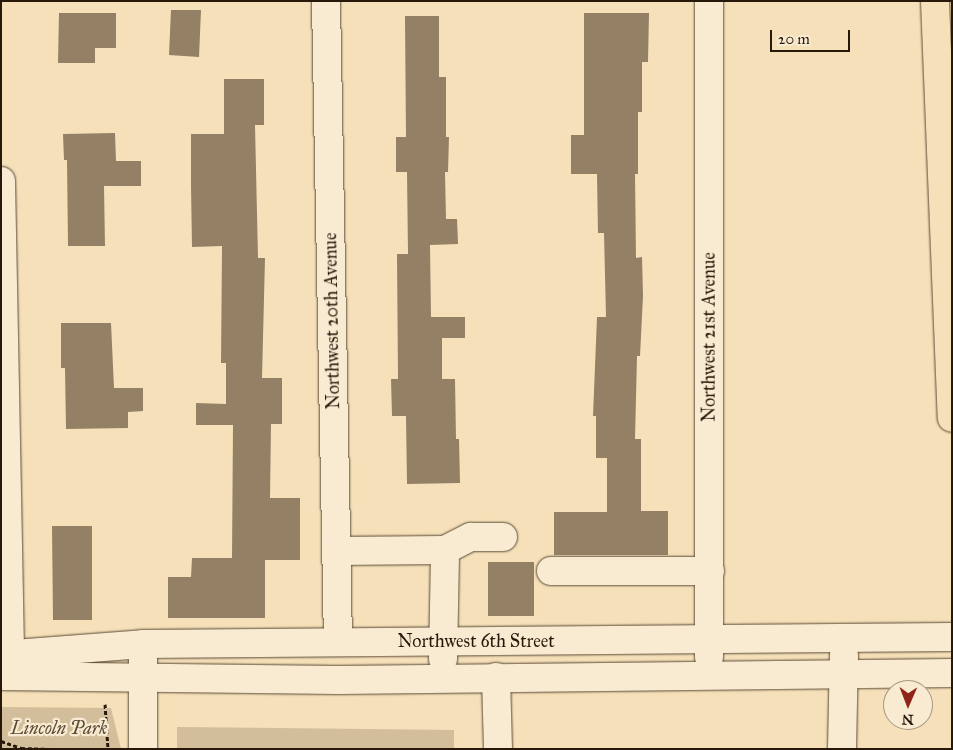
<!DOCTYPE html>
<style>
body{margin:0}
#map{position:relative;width:953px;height:750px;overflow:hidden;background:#f5e0b9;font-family:"IM FELL Great Primer",serif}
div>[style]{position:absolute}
.green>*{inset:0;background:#d2be9b}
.building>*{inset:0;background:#938065}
.path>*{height:3px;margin-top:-1.5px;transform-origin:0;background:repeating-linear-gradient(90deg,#28180a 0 4px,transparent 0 6.5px)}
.roads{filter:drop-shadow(0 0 1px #5b4a36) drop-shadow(0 0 1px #5b4a36)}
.minor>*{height:28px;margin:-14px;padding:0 14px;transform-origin:14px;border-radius:14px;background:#f8ebd2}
.highway>*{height:28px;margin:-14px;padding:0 14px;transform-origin:14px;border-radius:14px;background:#f5e0b9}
span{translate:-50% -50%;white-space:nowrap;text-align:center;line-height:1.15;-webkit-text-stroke:4.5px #f8ebd2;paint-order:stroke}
.street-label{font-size:18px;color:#28180a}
.park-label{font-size:18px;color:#5b4a36;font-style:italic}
.frame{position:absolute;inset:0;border:2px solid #28180a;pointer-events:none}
.north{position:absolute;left:883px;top:680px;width:50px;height:50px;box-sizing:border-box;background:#f8ebd2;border:1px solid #a59782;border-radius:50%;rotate:181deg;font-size:14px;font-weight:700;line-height:20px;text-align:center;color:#28180a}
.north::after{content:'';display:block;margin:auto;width:18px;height:22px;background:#8f2418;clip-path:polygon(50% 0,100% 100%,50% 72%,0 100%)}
.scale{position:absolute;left:770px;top:30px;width:80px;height:22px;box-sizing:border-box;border:2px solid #28180a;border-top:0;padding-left:6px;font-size:15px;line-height:18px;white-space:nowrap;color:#28180a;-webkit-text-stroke:4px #f8ebd2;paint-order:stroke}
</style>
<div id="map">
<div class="green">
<i style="clip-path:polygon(1px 707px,111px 708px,121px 749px,1px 749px)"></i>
<i style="clip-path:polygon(177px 727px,454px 730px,454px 749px,177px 749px)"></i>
</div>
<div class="building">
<i style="clip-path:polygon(171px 10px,201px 10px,199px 57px,169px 55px)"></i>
<i style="clip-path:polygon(59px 13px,116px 13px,116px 48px,95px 48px,95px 63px,58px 63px)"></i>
<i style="clip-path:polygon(584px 13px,649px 13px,648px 62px,642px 62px,642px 112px,638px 112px,638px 174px,635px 174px,636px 258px,642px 257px,643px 296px,640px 356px,637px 356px,635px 439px,641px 439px,641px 511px,668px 511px,668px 555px,554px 555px,554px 512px,607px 512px,607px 458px,596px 458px,596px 416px,593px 416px,597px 317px,606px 317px,604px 233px,598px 233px,597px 174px,571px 174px,571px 135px,584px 135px)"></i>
<i style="clip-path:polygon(405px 16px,439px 16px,439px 77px,446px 77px,446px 137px,449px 137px,448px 172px,445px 172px,446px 219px,457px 219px,458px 244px,430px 245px,431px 317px,465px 317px,465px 338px,442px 338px,442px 379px,455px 379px,456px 439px,459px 439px,460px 483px,407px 484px,406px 416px,392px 416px,391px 379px,398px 379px,397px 254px,408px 254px,407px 172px,396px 172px,396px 137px,406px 137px)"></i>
<i style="clip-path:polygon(224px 79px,264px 79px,264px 125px,255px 125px,258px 258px,265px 258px,262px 378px,282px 378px,282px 424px,271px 424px,270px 498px,300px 498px,300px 560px,265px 560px,265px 618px,168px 618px,168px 577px,191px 577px,192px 558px,232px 558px,233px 425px,196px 425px,196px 403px,226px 404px,226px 363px,221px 363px,222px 246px,192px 247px,191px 186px,191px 134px,224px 134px)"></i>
<i style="clip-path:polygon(115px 133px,116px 161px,141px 161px,141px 186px,104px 186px,105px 246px,68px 246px,67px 160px,64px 160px,63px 134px)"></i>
<i style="clip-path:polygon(61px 323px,111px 323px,114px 388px,143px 388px,143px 411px,128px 412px,128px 428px,66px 429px,65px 368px,61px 368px)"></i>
<i style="clip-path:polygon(52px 526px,92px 526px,92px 620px,53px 620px)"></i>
<i style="clip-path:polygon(488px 562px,534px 562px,534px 616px,488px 616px)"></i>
</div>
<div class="path">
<i style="left:105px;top:704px;width:45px;rotate:86.2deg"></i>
<i style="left:1px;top:741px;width:21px;rotate:19deg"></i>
<i style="left:21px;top:748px;width:29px;rotate:2deg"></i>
</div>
<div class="roads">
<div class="minor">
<i style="left:326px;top:1px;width:640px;rotate:88.93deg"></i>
<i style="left:709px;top:1px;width:656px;rotate:90deg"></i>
<i style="left:1px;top:181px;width:474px;rotate:88.9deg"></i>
<i style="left:336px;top:551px;width:109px;rotate:-0.5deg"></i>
<i style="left:445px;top:550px;width:29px;rotate:-27deg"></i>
<i style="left:471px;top:537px;width:32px"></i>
<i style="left:551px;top:571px;width:159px"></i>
<i style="left:1px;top:655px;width:142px;rotate:-4.4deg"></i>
<i style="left:143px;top:644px;width:809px;rotate:-0.5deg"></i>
<i style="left:143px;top:658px;width:91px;rotate:90deg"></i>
<i style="left:443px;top:659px;width:109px;rotate:-88.9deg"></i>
<i style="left:1px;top:676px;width:337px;rotate:0.7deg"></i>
<i style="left:338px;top:680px;width:614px;rotate:-0.65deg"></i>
<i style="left:496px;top:677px;width:72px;rotate:88.4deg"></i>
<i style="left:842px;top:749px;width:94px;rotate:-88.8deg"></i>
</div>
<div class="highway">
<i style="left:935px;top:1px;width:417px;rotate:87.7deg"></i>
</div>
</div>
<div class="street-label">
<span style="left:332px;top:321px;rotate:-91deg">Northwest 20th Avenue</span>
<span style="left:709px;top:337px;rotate:-90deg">Northwest 21st Avenue</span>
<span style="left:476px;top:641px">Northwest 6th Street</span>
</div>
<div class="park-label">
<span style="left:59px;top:728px">Lincoln Park</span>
</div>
<div class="frame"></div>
<div class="north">N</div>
<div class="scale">20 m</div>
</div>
